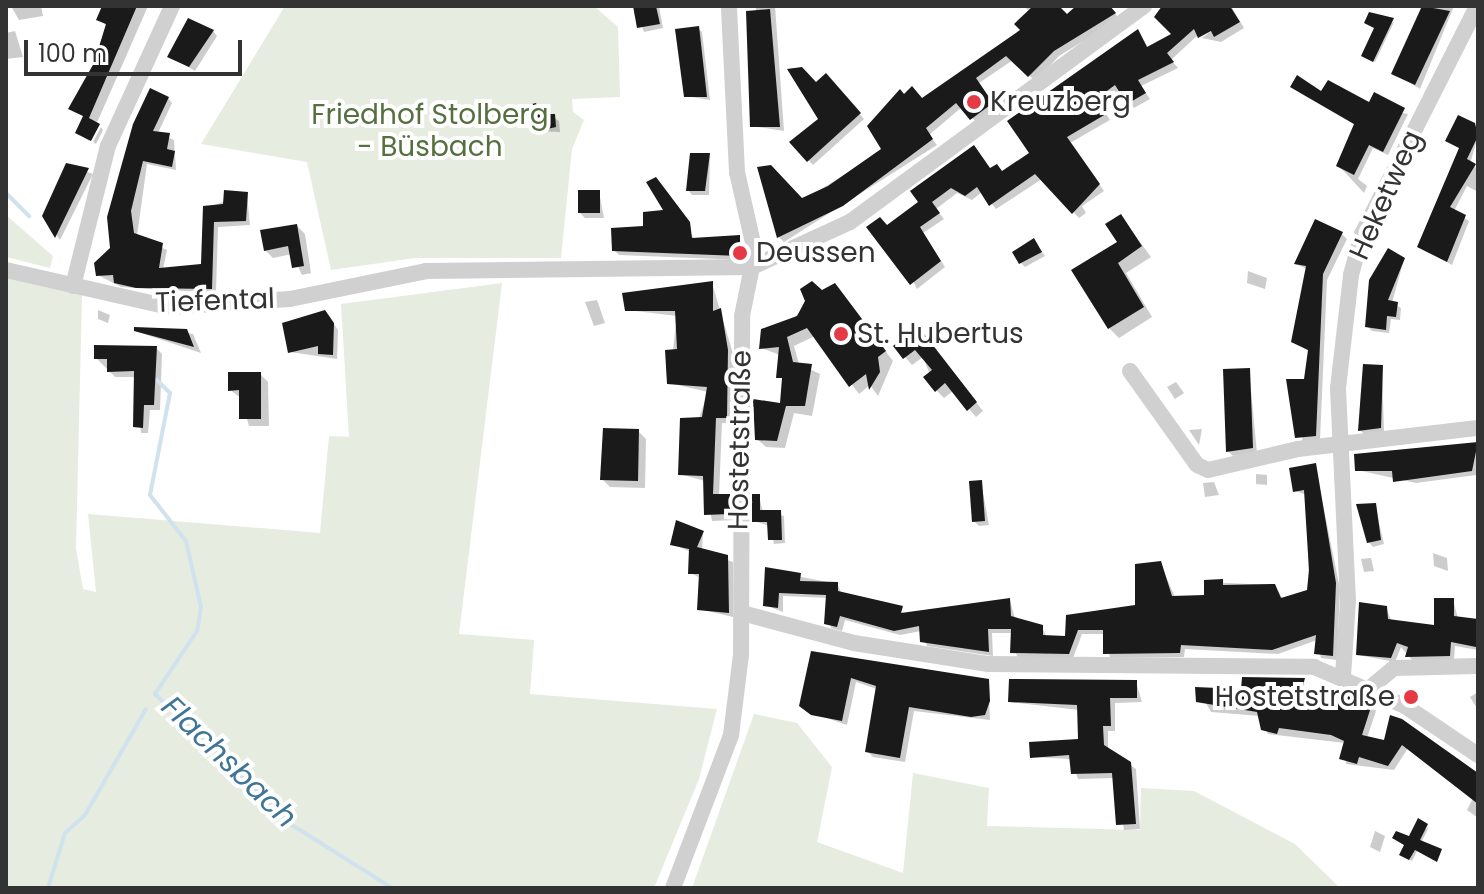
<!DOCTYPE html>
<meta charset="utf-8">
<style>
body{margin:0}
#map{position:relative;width:1484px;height:894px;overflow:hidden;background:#fff;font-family:Poppins,sans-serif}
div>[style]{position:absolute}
.green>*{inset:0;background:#e6ecdf}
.shadow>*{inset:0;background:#0003}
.stream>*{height:4px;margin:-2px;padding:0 2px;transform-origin:2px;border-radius:2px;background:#cfe2ee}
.building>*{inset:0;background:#1a1a1a}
.minor>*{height:16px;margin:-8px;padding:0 8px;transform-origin:8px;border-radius:8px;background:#d0d0d0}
.dots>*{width:22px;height:22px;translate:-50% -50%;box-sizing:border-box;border:4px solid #fff;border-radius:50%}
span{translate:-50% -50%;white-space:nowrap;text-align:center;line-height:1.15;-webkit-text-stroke:8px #fff;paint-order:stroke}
.poi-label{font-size:28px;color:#333}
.left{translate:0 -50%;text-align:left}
.right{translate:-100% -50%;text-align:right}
.park-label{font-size:28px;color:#56703f}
.street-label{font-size:28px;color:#333}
.water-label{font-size:30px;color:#3f7597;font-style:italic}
.frame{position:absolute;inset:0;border:8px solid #333;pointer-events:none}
.scale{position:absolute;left:24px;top:40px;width:218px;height:36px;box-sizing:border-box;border:4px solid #333;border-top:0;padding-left:10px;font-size:24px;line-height:28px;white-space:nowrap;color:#333;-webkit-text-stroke:6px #fff;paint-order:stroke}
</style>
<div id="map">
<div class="green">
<i style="clip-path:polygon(285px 6px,594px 6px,618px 27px,620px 97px,572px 99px,573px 112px,584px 120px,572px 149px,561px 258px,415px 258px,331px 270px,307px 162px,201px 144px)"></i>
<i style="clip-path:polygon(6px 215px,53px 256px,50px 268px,6px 257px)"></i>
<i style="clip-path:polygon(6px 276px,82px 295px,76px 548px,83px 589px,96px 592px,88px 514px,320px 533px,329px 436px,349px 437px,341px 304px,502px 283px,459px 634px,534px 640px,530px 694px,717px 709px,699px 779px,654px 888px,6px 888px)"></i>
<i style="clip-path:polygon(754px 714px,797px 723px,832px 767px,817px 842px,903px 873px,913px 773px,989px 788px,987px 826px,1140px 830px,1141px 788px,1194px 791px,1295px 844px,1340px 888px,692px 888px)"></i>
</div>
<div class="shadow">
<i style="clip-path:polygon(11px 6px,41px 6px,43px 16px,19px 20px)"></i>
<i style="clip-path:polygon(105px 6px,148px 6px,89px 141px,78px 133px,85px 117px,71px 108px,96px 64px,107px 26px,98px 19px)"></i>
<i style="clip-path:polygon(635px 6px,659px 6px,663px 28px,644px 32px)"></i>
<i style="clip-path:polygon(756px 6px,775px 6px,784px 131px,752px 126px)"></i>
<i style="clip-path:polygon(1024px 6px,1056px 6px,1067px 17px,1080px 6px,1110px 6px,1119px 19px,1059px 56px,1035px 81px,1013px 60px,979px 83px,996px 109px,977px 123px,962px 107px,929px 135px,937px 145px,784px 242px,779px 237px,802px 201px,884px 150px,904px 97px,923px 101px,1023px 30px,1030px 12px)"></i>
<i style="clip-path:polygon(1166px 6px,1231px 6px,1244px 28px,1221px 42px,1202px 38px,1219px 25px,1199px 34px,1171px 60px,1178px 68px,1141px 86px,1150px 99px,1134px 108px,1120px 90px,1100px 105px,1110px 120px,1070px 143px,1104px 191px,1082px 206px,1086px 213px,1079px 218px,1042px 179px,996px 209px,982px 192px,972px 200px,957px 193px,936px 209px,944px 219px,923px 233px,945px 267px,917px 289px,887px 228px,920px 202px,913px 192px,1003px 173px,1032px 153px,1138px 31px,1149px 49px,1174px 34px)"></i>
<i style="clip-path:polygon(1422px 6px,1454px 6px,1420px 89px,1394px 73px)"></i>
<i style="clip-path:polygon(1394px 22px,1375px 62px,1365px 58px,1376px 28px)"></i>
<i style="clip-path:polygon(698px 28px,702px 32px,710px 100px,686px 96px)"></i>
<i style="clip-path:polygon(15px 31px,23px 57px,6px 59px,6px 33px)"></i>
<i style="clip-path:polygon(213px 31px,217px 36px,195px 71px,169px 56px)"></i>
<i style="clip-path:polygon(826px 76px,864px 119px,813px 165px,792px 143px,820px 119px,816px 84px)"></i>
<i style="clip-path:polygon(1297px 91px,1408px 114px,1388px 155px,1373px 148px,1358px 179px,1367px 186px,1364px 193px,1339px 166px,1355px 125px)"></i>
<i style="clip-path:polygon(168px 98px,172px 103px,158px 133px,174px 140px,176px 170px,147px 164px,137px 236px,167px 250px,163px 269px,203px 265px,205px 208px,247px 194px,250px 225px,218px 227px,216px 293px,121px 287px,98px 275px,112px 249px,109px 217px)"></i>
<i style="clip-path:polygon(536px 105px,559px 121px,560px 132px,535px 131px)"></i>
<i style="clip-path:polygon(1458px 118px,1478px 136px,1470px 164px,1478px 169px,1478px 192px,1467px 186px,1454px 211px,1469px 221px,1452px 265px,1420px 247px,1461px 149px,1448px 141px)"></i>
<i style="clip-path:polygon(101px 127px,103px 130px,96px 144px,93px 142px)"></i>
<i style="clip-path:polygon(710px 155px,709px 195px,692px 195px,688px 190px)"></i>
<i style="clip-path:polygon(68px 165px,93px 174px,60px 240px,44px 216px)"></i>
<i style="clip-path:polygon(660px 184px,695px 240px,739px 237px,744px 260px,619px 255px,614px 250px,666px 211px)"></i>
<i style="clip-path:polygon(599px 192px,604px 218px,585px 218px,580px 213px)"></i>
<i style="clip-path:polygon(1121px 216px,1151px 257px,1126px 273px,1152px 317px,1119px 338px,1109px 328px)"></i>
<i style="clip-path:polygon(297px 226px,305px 234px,311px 273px,302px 275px,292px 254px,273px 258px,265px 250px)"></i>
<i style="clip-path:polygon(1342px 234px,1347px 239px,1327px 280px,1320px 440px,1302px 442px,1310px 352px,1293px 341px,1307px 269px,1296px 264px)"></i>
<i style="clip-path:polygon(1034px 241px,1045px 256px,1025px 267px,1021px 263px)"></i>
<i style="clip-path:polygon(1404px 259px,1392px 303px,1401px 308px,1400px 320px,1391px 319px,1389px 333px,1372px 331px,1367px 326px)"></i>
<i style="clip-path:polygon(1248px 271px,1267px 278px,1265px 289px,1247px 283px)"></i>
<i style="clip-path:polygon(712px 283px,734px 357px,732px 423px,722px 423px,719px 496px,736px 502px,736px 520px,712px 521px,705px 481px,680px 474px,708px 392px,669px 383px,677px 316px,627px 310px)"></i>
<i style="clip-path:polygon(821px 293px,843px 294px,893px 361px,878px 396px,870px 385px,859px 394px,815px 336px,794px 346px,799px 364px,820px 374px,812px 416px,794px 413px,785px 448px,766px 447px,757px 439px,782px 405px,783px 383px,780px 355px,761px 348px)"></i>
<i style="clip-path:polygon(597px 300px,605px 323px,594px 326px,585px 302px)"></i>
<i style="clip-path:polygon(98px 310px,110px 315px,108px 323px,98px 319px)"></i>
<i style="clip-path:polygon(330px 318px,338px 330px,337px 359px,290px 352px)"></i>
<i style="clip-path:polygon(918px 329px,983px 411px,976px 417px,953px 391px,944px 398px,936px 390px,923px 357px,912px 365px,905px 357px)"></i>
<i style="clip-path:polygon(170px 330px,193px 334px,201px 353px,138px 332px)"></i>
<i style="clip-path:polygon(156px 348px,162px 354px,160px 410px,150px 410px,148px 433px,141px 433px,136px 377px,115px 377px,96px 358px)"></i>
<i style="clip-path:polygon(1382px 367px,1384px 432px,1364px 434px,1360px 430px)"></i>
<i style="clip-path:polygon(1249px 370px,1257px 453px,1233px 456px,1228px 451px)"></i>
<i style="clip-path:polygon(260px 374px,268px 382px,269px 426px,249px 426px,241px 398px,230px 390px)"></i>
<i style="clip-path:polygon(1176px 382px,1184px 393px,1175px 399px,1167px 387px)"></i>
<i style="clip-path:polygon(1202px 429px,1199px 445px,1189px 430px)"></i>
<i style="clip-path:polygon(638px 431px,646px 439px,645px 488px,610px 487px,602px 479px)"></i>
<i style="clip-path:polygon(1478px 446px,1476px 475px,1416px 483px,1357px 470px)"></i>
<i style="clip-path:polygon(1315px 465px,1340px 589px,1337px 660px,1321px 658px,1317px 640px,1278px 654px,1185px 649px,1184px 657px,1110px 658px,1105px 634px,1082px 634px,1073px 658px,1017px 657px,1013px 633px,992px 633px,993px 656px,927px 646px,921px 631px,900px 635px,845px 620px,842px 631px,831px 628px,828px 598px,783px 596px,783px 612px,765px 605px,767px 570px,837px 584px,842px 594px,908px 614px,1010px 600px,1015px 619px,1042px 627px,1047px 638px,1067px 638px,1068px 617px,1137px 606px,1160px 563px,1175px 597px,1207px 597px,1206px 582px,1274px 585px,1283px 599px,1309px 591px,1307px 495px,1295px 491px)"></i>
<i style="clip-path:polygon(1256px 474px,1267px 475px,1267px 485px,1256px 484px)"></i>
<i style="clip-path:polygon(981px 482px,989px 525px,979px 526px,974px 521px)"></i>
<i style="clip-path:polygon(1214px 482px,1219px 495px,1205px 497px,1203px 483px)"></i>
<i style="clip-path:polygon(759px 496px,763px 512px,784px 516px,785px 543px,774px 544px,770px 526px,754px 521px)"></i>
<i style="clip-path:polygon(1375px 505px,1384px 544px,1373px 547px,1369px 542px)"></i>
<i style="clip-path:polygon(703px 533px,702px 551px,733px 562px,733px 617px,699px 609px,701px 578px,690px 573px,691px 552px,672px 544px)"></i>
<i style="clip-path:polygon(1433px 553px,1447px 558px,1448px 571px,1434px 566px)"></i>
<i style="clip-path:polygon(1371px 558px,1374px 571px,1364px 572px,1361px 559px)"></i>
<i style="clip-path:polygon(1453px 600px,1458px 618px,1478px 622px,1478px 650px,1455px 646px,1454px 660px,1412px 660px,1401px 647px,1395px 662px,1358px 655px,1386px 608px,1392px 622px,1436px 628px)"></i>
<i style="clip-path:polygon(812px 653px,988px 680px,990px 720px,914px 711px,905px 762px,873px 757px,868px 752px,877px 689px,856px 682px,847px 725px,806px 711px)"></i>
<i style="clip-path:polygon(1304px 680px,1305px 701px,1371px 706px,1376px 711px,1367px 738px,1385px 743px,1392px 718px,1478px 777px,1478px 818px,1467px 810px,1473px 798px,1408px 748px,1394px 770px,1346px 764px,1345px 743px,1268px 734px,1260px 716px,1211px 712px,1198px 689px,1243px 691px)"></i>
<i style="clip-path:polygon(1136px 682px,1142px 702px,1115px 703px,1115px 731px,1108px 731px,1108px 750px,1136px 769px,1140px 829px,1124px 830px,1115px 778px,1078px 779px,1071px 759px,1032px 757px,1080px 740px,1079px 710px,1010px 702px)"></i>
<i style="clip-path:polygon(1478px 692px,1478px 710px,1470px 697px)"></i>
<i style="clip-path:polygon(1429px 827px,1412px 861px,1403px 856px,1410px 839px)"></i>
<i style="clip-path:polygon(1375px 831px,1385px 836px,1380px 852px,1370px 847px)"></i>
</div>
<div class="stream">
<i style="left:6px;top:193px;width:33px;rotate:45deg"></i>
<i style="left:157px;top:380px;width:18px;rotate:45deg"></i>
<i style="left:170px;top:393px;width:104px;rotate:101.1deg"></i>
<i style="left:150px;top:495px;width:58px;rotate:52deg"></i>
<i style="left:186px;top:541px;width:68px;rotate:77.2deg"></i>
<i style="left:201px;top:607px;width:24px;rotate:99deg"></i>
<i style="left:197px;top:631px;width:76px;rotate:123.7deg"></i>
<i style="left:155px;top:694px;width:190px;rotate:43.7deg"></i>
<i style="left:292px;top:825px;width:118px;rotate:32.2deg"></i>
<i style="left:48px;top:888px;width:58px;rotate:-72.8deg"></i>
<i style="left:65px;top:833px;width:27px;rotate:-42deg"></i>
<i style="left:85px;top:815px;width:122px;rotate:-60.1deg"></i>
</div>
<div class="building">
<i style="clip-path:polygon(102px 6px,137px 6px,89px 118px,100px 124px,91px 141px,75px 133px,83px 116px,68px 109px,94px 63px,106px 24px,96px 20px)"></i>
<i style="clip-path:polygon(633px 6px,656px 6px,660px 24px,637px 28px)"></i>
<i style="clip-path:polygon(1033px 6px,1059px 6px,1067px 14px,1076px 6px,1110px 6px,1116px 13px,1054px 51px,1028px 77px,1006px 56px,976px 78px,993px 103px,970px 120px,956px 103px,926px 128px,933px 139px,843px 206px,777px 238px,757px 167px,771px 165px,802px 198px,828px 186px,881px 149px,867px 126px,900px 89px,904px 94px,912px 86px,922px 98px,1020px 30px,1014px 24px)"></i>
<i style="clip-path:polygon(1162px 6px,1230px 6px,1240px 22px,1214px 37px,1211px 31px,1198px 38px,1194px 29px,1167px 53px,1174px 62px,1138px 80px,1146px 93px,1127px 104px,1115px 85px,1096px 99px,1106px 114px,1067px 137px,1100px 184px,1072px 214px,1035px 174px,989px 206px,977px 187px,965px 196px,951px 188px,932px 202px,940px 213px,920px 227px,941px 261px,910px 285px,866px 227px,880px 217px,887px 225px,918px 202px,910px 191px,974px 145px,990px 168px,997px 164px,1002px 171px,1029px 153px,1007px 121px,1138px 29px,1147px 47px,1171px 34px,1154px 17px)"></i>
<i style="clip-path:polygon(1422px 6px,1450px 11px,1415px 85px,1391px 74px)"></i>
<i style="clip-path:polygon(770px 9px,780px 127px,750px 127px,746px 11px)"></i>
<i style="clip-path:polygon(1369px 12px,1394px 18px,1373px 62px,1361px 56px,1374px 28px,1364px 23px)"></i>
<i style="clip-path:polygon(188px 18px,214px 30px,189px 67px,167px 57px)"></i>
<i style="clip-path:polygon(699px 26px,707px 97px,684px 97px,675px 29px)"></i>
<i style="clip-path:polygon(802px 67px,816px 82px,826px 73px,861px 113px,807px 162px,789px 142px,818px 119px,787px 69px)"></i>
<i style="clip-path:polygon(1297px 75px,1321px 91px,1328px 80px,1369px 102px,1374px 92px,1405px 108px,1383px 152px,1369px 145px,1354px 175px,1336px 166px,1354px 124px,1290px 87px)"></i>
<i style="clip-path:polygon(150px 88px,169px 97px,153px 131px,170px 133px,167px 149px,175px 151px,172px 167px,143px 161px,131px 211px,134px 233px,163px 243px,159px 268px,201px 264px,203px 206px,223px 204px,224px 190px,248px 192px,246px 221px,214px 222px,212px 289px,136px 288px,114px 283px,113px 275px,96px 276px,94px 263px,110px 248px,107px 217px,133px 124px)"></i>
<i style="clip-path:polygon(536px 103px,540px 114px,555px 114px,556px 127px,534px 132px,520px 107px)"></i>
<i style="clip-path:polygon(1458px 115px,1475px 123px,1478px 136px,1467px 159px,1476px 164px,1450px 207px,1466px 215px,1447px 262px,1417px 247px,1459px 148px,1445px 141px)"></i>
<i style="clip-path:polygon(690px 153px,710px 153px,705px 191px,686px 191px)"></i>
<i style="clip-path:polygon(66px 163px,89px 168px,55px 238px,42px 216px)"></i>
<i style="clip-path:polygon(656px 177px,690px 222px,692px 238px,740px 235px,740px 256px,612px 251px,611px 228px,643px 226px,643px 212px,663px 210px,646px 182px)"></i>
<i style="clip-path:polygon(578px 190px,600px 190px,600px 213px,578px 213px)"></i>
<i style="clip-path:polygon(1121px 214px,1142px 246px,1118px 263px,1144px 307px,1108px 329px,1071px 270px,1117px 242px,1105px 224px)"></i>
<i style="clip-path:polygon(1315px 219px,1343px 232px,1323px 274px,1316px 436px,1295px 438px,1286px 379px,1304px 379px,1308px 350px,1291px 342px,1306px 266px,1294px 264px)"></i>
<i style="clip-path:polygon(297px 224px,304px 266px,292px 268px,288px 246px,264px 251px,260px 230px)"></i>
<i style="clip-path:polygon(1034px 238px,1042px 252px,1019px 264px,1012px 252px)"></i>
<i style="clip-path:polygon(1388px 248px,1405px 258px,1388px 300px,1398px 302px,1396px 317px,1387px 316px,1386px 330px,1365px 327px,1369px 280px)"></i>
<i style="clip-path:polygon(713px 281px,713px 311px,721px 308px,728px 350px,727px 418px,716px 418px,713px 494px,730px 494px,730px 514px,704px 515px,703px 476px,678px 475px,680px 418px,702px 417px,707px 387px,667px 384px,665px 350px,677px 349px,675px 311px,625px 311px,622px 293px)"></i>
<i style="clip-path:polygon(812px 281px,822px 290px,835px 283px,886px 351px,878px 357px,880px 372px,869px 390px,866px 374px,849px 387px,807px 328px,787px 337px,793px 362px,812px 364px,805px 406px,786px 406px,777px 441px,755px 440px,753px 399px,780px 403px,782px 378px,776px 378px,779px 347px,759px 349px,761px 329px,797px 316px,805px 301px,800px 289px)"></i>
<i style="clip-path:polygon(325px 310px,334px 323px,333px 355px,318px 354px,318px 346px,288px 353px,282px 323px)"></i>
<i style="clip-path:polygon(918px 326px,977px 402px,967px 411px,945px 383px,935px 392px,923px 377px,932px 370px,915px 350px,903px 359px,893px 346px)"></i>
<i style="clip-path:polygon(134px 327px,187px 329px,194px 347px,134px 331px)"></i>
<i style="clip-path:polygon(94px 345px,157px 346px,154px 405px,144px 405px,143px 428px,133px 427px,134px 371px,107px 372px,107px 359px,94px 359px)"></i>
<i style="clip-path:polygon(1363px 364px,1383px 365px,1381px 428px,1358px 431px)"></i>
<i style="clip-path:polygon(1250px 368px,1253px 448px,1226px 452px,1223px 369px)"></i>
<i style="clip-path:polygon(228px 372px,261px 372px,261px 419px,239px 419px,239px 390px,228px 391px)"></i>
<i style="clip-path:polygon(603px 428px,639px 429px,638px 481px,600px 480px)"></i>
<i style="clip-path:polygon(1478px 442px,1472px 471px,1393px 482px,1392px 471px,1355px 471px,1354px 454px)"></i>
<i style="clip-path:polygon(1316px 463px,1336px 583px,1333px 656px,1314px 654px,1316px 635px,1272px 650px,1181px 645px,1180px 653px,1103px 654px,1103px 630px,1078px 630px,1069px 654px,1010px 653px,1011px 629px,988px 629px,989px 652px,920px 642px,919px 626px,894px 631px,840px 616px,837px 627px,824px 624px,826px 595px,779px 593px,778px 608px,763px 606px,765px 567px,801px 573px,800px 581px,838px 582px,838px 591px,903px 606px,901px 613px,1010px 598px,1011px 616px,1043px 625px,1043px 635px,1065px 636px,1066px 615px,1135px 605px,1135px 564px,1161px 561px,1172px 596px,1204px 595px,1204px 580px,1223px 579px,1223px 585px,1275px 584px,1281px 598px,1307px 590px,1309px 570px,1304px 490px,1293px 492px,1289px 468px)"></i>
<i style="clip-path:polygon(982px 480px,985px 521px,972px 522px,969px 481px)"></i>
<i style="clip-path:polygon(752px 494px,760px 494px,760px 510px,781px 510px,782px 540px,768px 540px,767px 522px,752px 522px)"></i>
<i style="clip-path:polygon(1376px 503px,1381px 540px,1367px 543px,1356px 504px)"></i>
<i style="clip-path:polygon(676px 520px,704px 531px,697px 547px,728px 555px,729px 613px,697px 610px,699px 574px,688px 574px,689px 549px,670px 545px)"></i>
<i style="clip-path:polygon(1434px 598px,1454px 598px,1454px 616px,1478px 619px,1476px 647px,1451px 642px,1450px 656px,1405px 657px,1408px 647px,1397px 643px,1391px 658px,1356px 655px,1359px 602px,1387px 606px,1388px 619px,1434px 625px)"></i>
<i style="clip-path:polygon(811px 651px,989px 679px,990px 701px,985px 715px,971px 717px,909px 707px,900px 758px,865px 752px,876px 686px,851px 678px,842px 721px,811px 715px,799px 706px)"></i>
<i style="clip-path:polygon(1242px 677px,1305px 678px,1300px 697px,1324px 705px,1332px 686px,1372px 704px,1362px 735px,1384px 740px,1390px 715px,1402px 719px,1478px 773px,1478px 804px,1402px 745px,1388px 766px,1359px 757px,1357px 764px,1339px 759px,1344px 741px,1331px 735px,1279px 728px,1277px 734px,1261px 730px,1257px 712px,1196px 702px,1195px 687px,1241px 689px)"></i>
<i style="clip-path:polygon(1009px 679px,1137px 680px,1137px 698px,1110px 698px,1111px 726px,1103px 726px,1104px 745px,1131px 762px,1136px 824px,1116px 825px,1112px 773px,1071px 774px,1069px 755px,1030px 758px,1029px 742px,1078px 739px,1077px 705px,1008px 702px)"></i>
<i style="clip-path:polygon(1418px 818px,1428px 824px,1420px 840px,1442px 849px,1437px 862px,1415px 850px,1409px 860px,1399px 855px,1404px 845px,1392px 838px,1396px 831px,1409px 836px)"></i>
</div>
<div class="minor">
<i style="left:6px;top:270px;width:167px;rotate:12.8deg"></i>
<i style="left:169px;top:307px;width:121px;rotate:-3.8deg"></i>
<i style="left:290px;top:299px;width:139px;rotate:-11.6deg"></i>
<i style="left:426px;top:271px;width:326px;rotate:-0.7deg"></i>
<i style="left:752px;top:267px;width:108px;rotate:-24.7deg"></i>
<i style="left:850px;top:222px;width:365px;rotate:-36.3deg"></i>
<i style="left:73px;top:286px;width:144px;rotate:-76deg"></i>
<i style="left:108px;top:146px;width:154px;rotate:-65.4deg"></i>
<i style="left:1130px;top:371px;width:115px;rotate:54.5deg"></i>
<i style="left:1197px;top:465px;width:12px;rotate:24deg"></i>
<i style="left:1208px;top:470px;width:92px;rotate:-13.1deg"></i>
<i style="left:1298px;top:449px;width:181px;rotate:-6.7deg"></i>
<i style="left:742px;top:613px;width:116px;rotate:15deg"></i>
<i style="left:854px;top:643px;width:136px;rotate:8.9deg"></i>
<i style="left:988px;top:664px;width:326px;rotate:0.5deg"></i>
<i style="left:1314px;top:667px;width:99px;rotate:23.2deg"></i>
<i style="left:1405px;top:706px;width:88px;rotate:33.9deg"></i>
<i style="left:1343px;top:676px;width:75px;rotate:-86.2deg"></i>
<i style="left:1348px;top:601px;width:213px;rotate:-92.7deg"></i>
<i style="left:1338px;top:388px;width:114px;rotate:-83.4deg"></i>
<i style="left:1351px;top:275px;width:42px;rotate:-75deg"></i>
<i style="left:1362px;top:234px;width:255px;rotate:-63.2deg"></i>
<i style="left:1370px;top:688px;width:31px;rotate:-40deg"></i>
<i style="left:1394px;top:668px;width:84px;rotate:-1.4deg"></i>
<i style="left:673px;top:888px;width:164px;rotate:-69.2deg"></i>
<i style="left:731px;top:735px;width:81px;rotate:-82.9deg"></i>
<i style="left:741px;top:655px;width:339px;rotate:-89.8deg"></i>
<i style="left:742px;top:316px;width:65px;rotate:-78.5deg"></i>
<i style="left:755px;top:252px;width:82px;rotate:-102.7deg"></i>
<i style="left:737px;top:172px;width:166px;rotate:-92.8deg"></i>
</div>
<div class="dots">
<i style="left:974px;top:102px;background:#e63946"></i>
<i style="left:740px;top:253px;background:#e63946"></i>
<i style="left:841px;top:334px;background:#e63946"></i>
<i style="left:1411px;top:697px;background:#e63946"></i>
</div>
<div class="poi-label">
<span class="left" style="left:990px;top:102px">Kreuzberg</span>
<span class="left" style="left:756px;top:253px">Deussen</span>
<span class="left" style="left:857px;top:334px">St. Hubertus</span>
<span class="right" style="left:1395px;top:697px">Hostetstraße</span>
</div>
<div class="park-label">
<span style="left:430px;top:131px">Friedhof Stolberg<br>- Büsbach</span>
</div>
<div class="street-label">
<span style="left:1386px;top:195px;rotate:-66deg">Heketweg</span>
<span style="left:215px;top:301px;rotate:-2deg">Tiefental</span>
<span style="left:740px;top:440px;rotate:-89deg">Hostetstraße</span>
</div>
<div class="water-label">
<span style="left:229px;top:762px;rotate:44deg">Flachsbach</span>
</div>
<div class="frame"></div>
<div class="scale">100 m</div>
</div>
